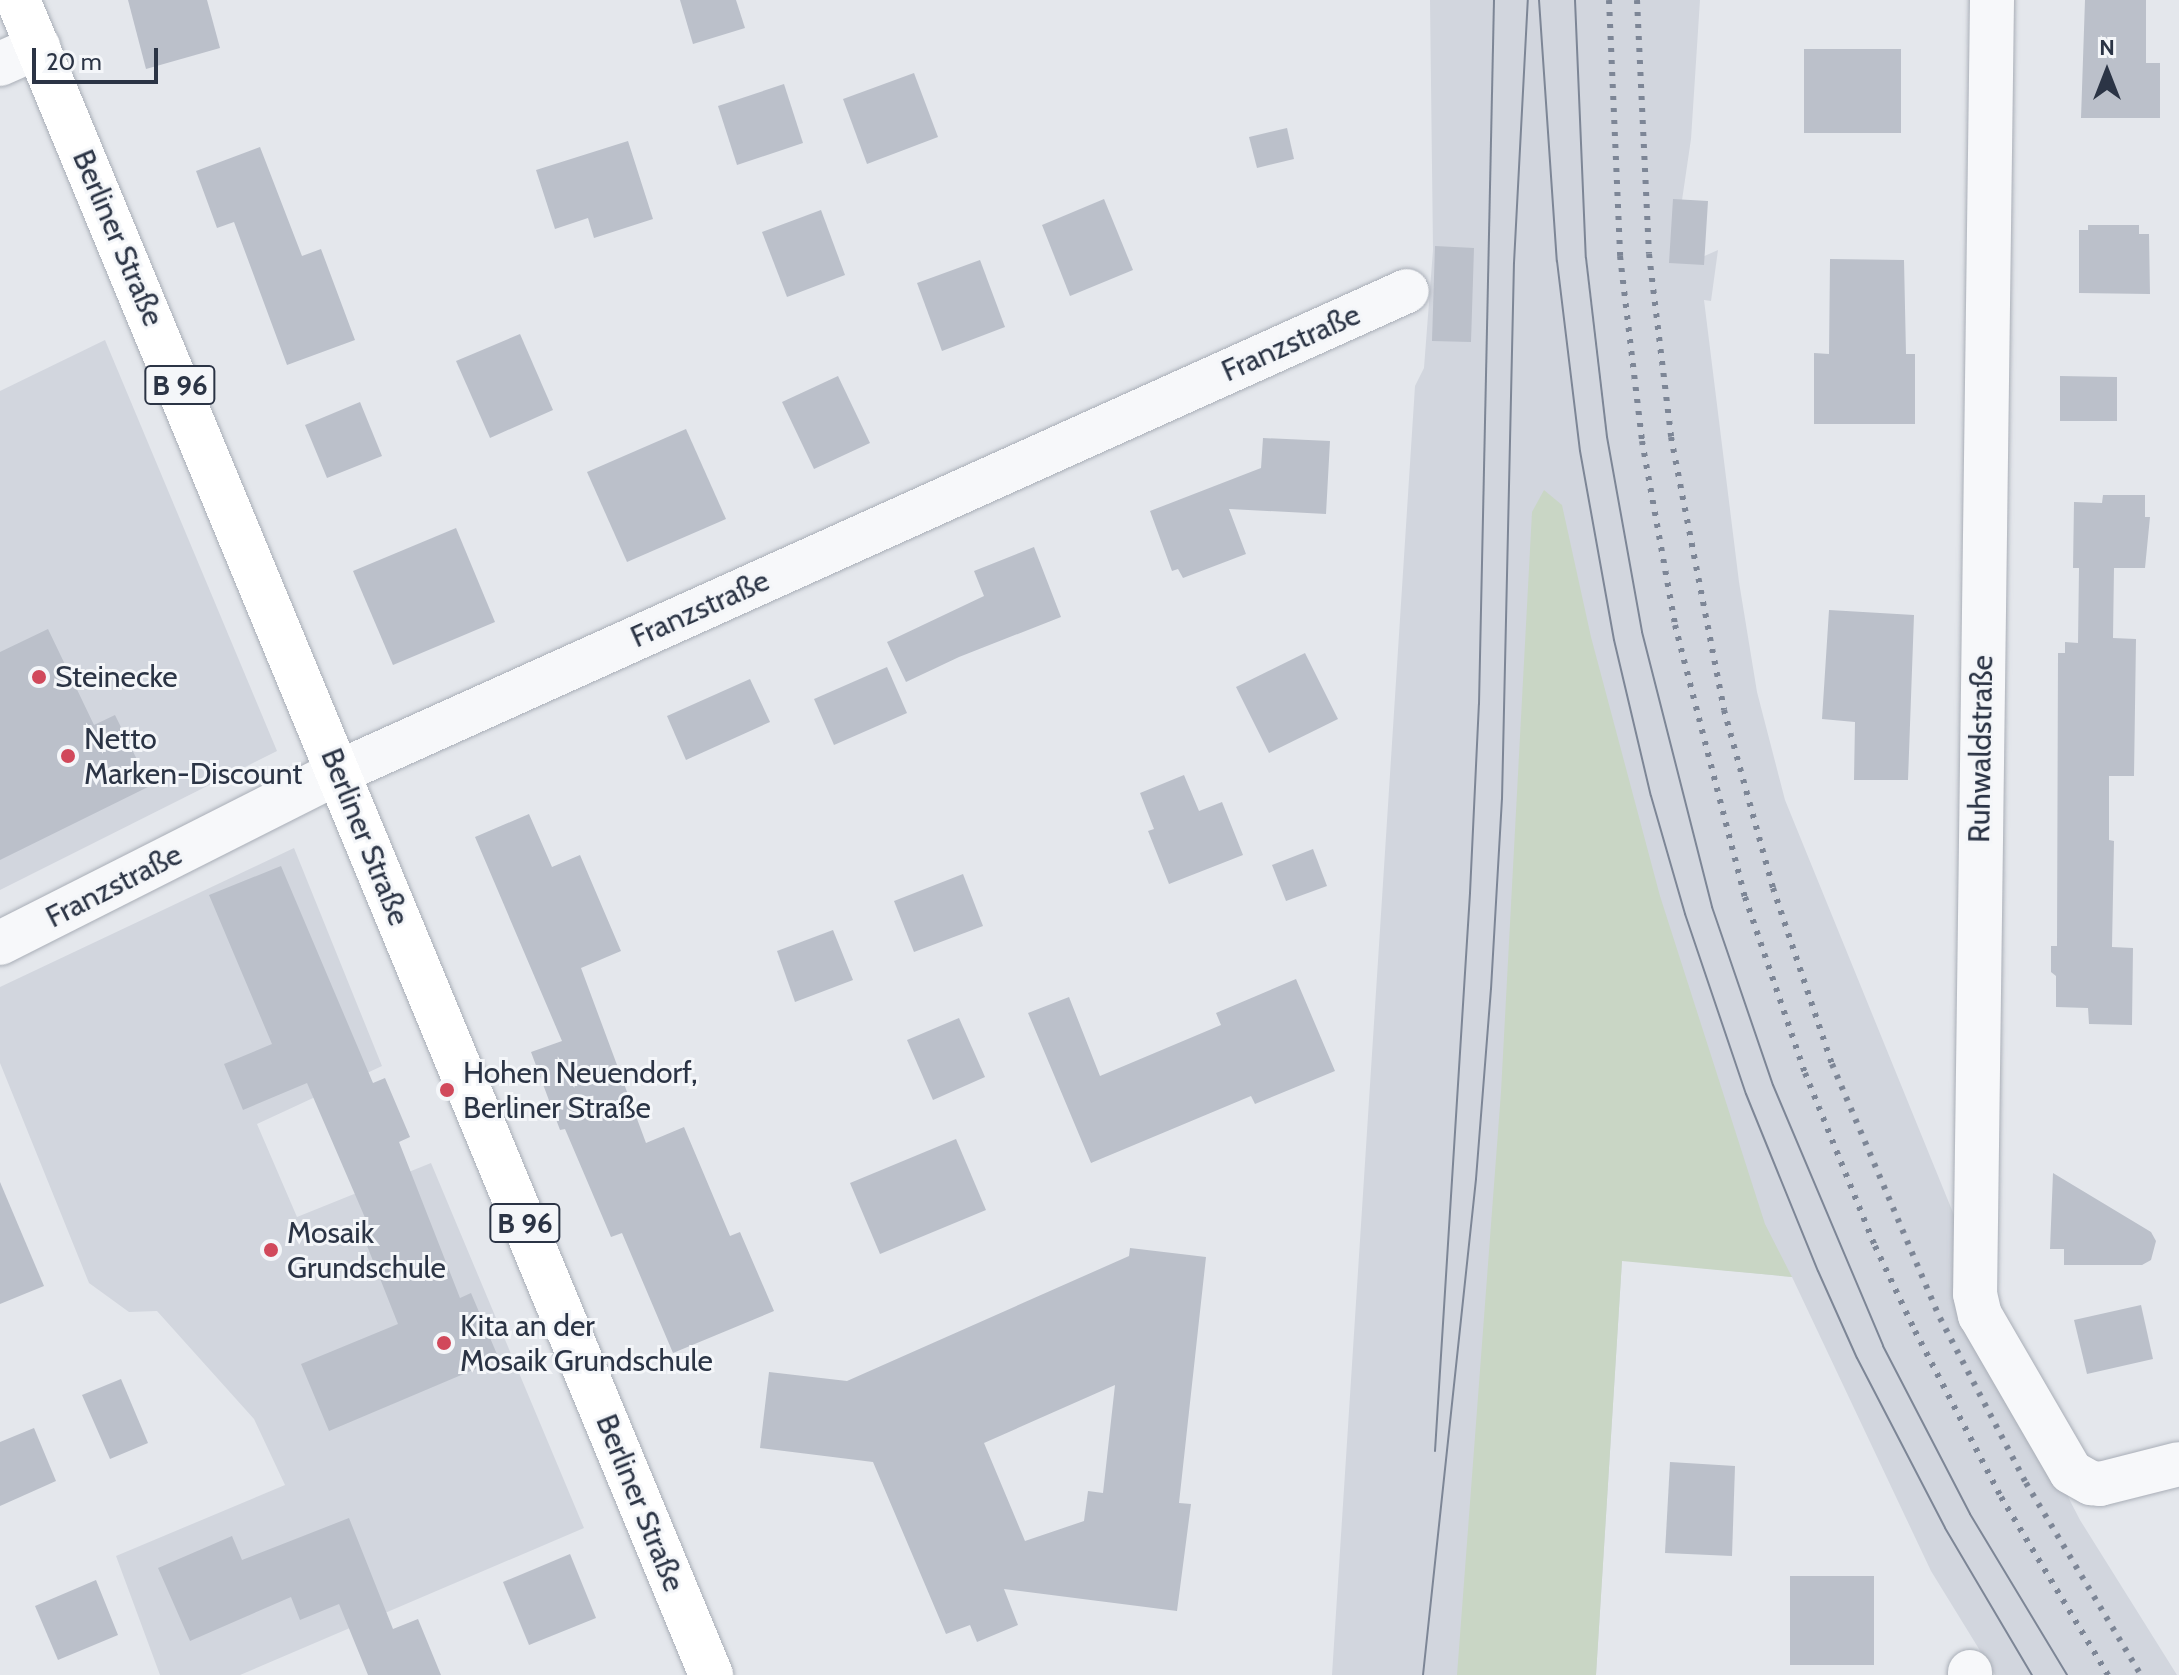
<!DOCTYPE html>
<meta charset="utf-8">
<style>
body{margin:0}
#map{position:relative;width:2179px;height:1675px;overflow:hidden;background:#e4e7ec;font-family:Cabin,sans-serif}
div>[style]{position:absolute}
.built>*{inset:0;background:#d2d6de}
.green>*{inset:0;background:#c9d6c5}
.building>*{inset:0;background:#bbc0ca}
.roads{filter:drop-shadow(0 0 2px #a9aeb7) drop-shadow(0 0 2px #a9aeb7)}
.minor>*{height:44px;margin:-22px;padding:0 22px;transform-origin:22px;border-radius:22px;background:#f7f8fa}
.major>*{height:44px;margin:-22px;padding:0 22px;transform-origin:22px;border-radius:22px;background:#fff}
.tram>*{height:2px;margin:-1px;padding:0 1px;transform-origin:1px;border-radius:1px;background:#7d8696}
.rail>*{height:6px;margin-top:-3px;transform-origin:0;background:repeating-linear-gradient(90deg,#7d8696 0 4px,transparent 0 12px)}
.dots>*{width:22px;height:22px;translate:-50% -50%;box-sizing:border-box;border:4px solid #f4f6f9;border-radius:50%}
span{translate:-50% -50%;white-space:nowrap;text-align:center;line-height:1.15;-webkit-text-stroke:6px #f4f6f9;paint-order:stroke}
.shield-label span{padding:2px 6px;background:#f4f6f9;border:2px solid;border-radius:6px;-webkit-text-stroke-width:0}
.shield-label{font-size:28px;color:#2b3445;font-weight:700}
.street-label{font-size:30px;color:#2b3445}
.poi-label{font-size:30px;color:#2b3445}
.left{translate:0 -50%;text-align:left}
.north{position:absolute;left:2067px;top:32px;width:80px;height:80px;-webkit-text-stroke:6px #f4f6f9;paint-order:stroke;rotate:0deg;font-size:22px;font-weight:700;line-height:32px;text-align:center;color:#2b3445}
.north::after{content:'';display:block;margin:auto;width:28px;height:36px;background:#2b3445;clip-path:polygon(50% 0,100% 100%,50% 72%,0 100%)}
.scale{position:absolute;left:32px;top:48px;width:126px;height:36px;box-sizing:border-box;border:4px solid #2b3445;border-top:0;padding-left:10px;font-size:24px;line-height:28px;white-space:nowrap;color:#2b3445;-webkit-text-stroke:6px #f4f6f9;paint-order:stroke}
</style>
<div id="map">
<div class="built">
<i style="clip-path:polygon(1430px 0,1700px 0,1691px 139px,1681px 207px,1700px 258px,1718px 250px,1711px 301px,1704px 300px,1739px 582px,1757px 692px,1785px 800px,1956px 1220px,2036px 1435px,2080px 1520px,2177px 1675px,1995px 1675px,1931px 1571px,1792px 1277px,1622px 1260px,1596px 1675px,1332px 1675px,1415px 386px,1424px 368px,1433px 250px)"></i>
<i style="clip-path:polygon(105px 340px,277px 751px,0 890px,0 391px)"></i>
<i style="clip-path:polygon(294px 848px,382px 1066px,257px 1124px,297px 1217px,431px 1163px,584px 1528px,240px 1675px,160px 1675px,116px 1556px,285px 1485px,254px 1419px,157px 1311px,129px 1312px,89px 1283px,0 1063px,0 987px)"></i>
</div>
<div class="green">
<i style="clip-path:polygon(1544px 490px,1562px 505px,1591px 637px,1660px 896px,1765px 1224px,1792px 1277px,1622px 1261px,1596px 1675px,1457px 1675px,1501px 1092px,1532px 512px)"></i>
</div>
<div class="building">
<i style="clip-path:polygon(128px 0,207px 0,220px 48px,146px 69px)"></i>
<i style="clip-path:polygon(680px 0,736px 0,745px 28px,693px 44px)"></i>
<i style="clip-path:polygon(2085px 0,2146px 0,2146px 63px,2160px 63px,2160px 118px,2081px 118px)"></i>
<i style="clip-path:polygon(1804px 49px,1901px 49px,1901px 133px,1804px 133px)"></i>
<i style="clip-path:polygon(914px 73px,938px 137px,867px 164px,843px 99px)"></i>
<i style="clip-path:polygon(784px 84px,803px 143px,737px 165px,718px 106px)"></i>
<i style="clip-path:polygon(1287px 128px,1294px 159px,1257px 168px,1249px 137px)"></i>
<i style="clip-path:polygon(628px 141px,653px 219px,594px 238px,588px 218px,555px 229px,536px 170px)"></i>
<i style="clip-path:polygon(260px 147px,302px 256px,321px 249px,355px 340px,287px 365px,234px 222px,217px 228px,196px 171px)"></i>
<i style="clip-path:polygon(1104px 199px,1133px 270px,1070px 296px,1042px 225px)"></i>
<i style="clip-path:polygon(1673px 199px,1708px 201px,1704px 265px,1669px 263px)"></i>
<i style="clip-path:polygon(821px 210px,845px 275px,787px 297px,762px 232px)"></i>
<i style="clip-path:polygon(2088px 225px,2139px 225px,2139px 234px,2149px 234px,2150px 294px,2079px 293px,2079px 230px,2088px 230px)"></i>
<i style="clip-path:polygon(1435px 246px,1474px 248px,1471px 342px,1432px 341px)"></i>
<i style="clip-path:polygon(1830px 259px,1904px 260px,1906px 354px,1915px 354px,1915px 424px,1814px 424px,1814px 353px,1829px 354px)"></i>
<i style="clip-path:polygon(980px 260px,1005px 327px,942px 351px,917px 283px)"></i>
<i style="clip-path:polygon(520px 334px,553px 410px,490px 438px,456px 361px)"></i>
<i style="clip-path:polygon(838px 376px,870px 443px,814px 469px,782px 402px)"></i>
<i style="clip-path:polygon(2060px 376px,2117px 377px,2117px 421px,2060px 421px)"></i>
<i style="clip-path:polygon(360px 402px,382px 456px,327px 478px,305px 425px)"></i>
<i style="clip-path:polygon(686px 429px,726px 519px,627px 562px,587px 472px)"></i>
<i style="clip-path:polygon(1263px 438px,1330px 441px,1326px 514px,1229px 509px,1246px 554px,1183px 578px,1178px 569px,1172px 571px,1150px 511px,1261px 468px)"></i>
<i style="clip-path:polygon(2103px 495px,2145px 495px,2145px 517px,2150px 517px,2145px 568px,2114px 568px,2113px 638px,2136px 639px,2134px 776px,2109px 776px,2109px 840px,2114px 841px,2112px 947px,2133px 948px,2132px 1025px,2089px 1024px,2088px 1008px,2056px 1007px,2056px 976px,2051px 972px,2051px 946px,2057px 946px,2058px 653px,2065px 653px,2065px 642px,2078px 643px,2079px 568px,2073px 568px,2074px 502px,2102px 503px)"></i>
<i style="clip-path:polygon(456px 528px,495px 622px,393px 665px,353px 571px)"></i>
<i style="clip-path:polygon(1034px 547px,1061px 617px,959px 657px,906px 682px,887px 642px,984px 596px,974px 571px)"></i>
<i style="clip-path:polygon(1829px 610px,1914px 615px,1908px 780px,1854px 780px,1855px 722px,1822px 719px)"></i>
<i style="clip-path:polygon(48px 629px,94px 725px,115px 715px,150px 786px,0 860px,0 652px)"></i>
<i style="clip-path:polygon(1305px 653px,1338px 719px,1269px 753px,1236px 687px)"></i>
<i style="clip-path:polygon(887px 667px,907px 713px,834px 745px,814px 699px)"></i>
<i style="clip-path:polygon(750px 679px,770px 722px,686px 760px,667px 716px)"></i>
<i style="clip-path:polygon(1184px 775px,1199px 811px,1222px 802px,1243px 855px,1169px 884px,1148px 831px,1154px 829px,1140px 793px)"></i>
<i style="clip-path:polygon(529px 814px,552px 867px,580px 855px,621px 951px,581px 968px,646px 1143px,684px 1127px,730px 1236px,740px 1232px,774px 1311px,673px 1353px,622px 1233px,611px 1237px,565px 1129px,560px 1130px,531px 1052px,562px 1041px,475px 837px)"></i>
<i style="clip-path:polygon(1313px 849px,1327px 886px,1286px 901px,1272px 865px)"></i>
<i style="clip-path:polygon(281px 866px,373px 1083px,385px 1078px,410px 1137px,399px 1142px,460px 1298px,471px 1293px,499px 1359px,329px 1431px,301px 1364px,398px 1324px,358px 1223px,366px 1220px,307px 1083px,243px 1110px,224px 1064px,272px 1044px,209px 895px)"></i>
<i style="clip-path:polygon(963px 874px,983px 926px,914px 952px,894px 901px)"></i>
<i style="clip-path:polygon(833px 930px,853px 980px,795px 1002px,777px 951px)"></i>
<i style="clip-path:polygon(1296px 979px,1335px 1071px,1255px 1104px,1251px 1096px,1091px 1163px,1028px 1013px,1069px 997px,1100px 1076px,1221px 1025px,1216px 1013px)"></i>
<i style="clip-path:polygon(959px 1018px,985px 1077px,933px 1100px,907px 1040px)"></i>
<i style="clip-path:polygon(956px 1139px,986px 1210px,880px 1254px,850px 1183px)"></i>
<i style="clip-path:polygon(2053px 1173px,2151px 1232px,2156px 1241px,2151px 1260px,2142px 1265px,2064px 1265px,2064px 1249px,2050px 1249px)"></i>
<i style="clip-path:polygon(0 1182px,44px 1286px,0 1304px)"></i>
<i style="clip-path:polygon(evenodd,1130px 1248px,1206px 1257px,1179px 1503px,1191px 1504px,1177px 1611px,1004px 1589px,1018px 1625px,977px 1642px,970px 1625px,946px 1634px,873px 1462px,760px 1448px,769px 1372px,847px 1381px,1129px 1256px,1130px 1248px,1115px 1385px,1103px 1493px,1088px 1491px,1084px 1521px,1025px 1541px,984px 1443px,1115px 1385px)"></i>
<i style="clip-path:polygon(2141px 1305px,2153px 1359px,2087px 1374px,2074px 1320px)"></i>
<i style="clip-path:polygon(121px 1379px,148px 1443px,110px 1459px,82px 1395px)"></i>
<i style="clip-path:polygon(34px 1428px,56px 1481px,0 1506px,0 1442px)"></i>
<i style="clip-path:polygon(1670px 1462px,1735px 1466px,1732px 1556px,1665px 1553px)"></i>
<i style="clip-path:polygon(349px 1518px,393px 1629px,418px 1619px,441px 1675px,368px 1675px,339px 1604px,300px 1620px,291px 1597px,190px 1641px,158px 1568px,232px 1536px,242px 1560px)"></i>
<i style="clip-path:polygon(570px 1554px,596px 1618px,529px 1645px,503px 1582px)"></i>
<i style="clip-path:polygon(1790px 1576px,1874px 1576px,1874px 1665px,1790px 1665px)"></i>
<i style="clip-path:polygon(96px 1580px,118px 1635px,58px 1660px,35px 1606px)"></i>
</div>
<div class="roads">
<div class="minor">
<i style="left:1992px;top:0;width:1294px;rotate:90.75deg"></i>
<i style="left:1975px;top:1294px;width:22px;rotate:77deg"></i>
<i style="left:1980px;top:1315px;width:181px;rotate:59.9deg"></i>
<i style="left:2071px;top:1472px;width:23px;rotate:29deg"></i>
<i style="left:2091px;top:1483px;width:9px;rotate:6deg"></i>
<i style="left:2100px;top:1484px;width:81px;rotate:-14.2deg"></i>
<i style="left:0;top:64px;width:42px;rotate:-24.1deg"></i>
<i style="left:0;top:943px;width:380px;rotate:-26.8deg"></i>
<i style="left:339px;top:772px;width:1171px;rotate:-24.25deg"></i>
<i style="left:1970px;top:1675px;width:3px;rotate:-90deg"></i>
</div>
<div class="major">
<i style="left:18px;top:0;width:1813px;rotate:67.52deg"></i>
</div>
</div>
<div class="tram">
<i style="left:1539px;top:0;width:262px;rotate:86.1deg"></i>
<i style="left:1557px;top:261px;width:191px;rotate:83.1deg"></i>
<i style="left:1580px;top:451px;width:192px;rotate:79.8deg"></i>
<i style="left:1614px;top:640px;width:160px;rotate:76.7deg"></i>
<i style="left:1651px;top:796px;width:123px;rotate:73.9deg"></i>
<i style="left:1685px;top:914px;width:190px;rotate:71.3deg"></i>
<i style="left:1746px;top:1094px;width:191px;rotate:67.9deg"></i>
<i style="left:1818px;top:1271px;width:95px;rotate:65.9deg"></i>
<i style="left:1857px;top:1358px;width:191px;rotate:62.6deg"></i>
<i style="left:1945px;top:1528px;width:171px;rotate:59.4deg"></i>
<i style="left:1575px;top:0;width:258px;rotate:87.6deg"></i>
<i style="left:1586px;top:258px;width:180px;rotate:83.3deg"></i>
<i style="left:1607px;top:437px;width:198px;rotate:79.8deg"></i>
<i style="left:1642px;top:632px;width:284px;rotate:75.7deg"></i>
<i style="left:1712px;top:907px;width:188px;rotate:71.1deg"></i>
<i style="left:1773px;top:1085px;width:283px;rotate:67.1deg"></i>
<i style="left:1883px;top:1346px;width:189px;rotate:62.6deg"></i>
<i style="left:1970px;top:1514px;width:188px;rotate:58.9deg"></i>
<i style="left:1435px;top:1451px;width:559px;rotate:-86.41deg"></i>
<i style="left:1470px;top:893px;width:189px;rotate:-87.3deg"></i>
<i style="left:1479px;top:704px;width:704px;rotate:-88.78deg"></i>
<i style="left:1423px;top:1675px;width:499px;rotate:-83.9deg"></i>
<i style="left:1476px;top:1179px;width:191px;rotate:-85.5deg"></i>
<i style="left:1491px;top:989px;width:190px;rotate:-86.7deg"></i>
<i style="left:1502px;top:799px;width:536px;rotate:-88.72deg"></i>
<i style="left:1514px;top:263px;width:263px;rotate:-87deg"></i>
</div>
<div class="rail">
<i style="left:1609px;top:0;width:256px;rotate:87.5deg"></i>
<i style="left:1620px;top:256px;width:186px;rotate:83.2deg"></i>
<i style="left:1642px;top:441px;width:187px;rotate:79.8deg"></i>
<i style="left:1675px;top:625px;width:281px;rotate:75.6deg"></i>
<i style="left:1745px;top:897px;width:186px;rotate:71.2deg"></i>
<i style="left:1805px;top:1073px;width:187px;rotate:68deg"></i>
<i style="left:1875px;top:1246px;width:94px;rotate:64.8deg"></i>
<i style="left:1915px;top:1331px;width:187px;rotate:62.6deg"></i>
<i style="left:2001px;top:1497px;width:208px;rotate:59deg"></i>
<i style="left:1637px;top:0;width:254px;rotate:87.3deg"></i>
<i style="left:1649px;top:254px;width:184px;rotate:83.1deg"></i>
<i style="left:1671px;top:437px;width:278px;rotate:79deg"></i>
<i style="left:1724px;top:710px;width:185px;rotate:74.6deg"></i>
<i style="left:1773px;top:888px;width:186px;rotate:71.5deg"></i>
<i style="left:1832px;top:1064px;width:276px;rotate:67deg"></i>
<i style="left:1940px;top:1318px;width:186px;rotate:62.5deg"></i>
<i style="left:2026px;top:1483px;width:224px;rotate:59.1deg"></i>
</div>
<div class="dots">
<i style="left:39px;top:677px;background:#d1495b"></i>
<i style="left:68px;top:756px;background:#d1495b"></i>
<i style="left:447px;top:1090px;background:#d1495b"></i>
<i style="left:271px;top:1250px;background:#d1495b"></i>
<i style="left:444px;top:1343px;background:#d1495b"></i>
</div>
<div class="shield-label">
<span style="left:180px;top:385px">B 96</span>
<span style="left:525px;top:1223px">B 96</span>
</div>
<div class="street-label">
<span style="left:118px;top:238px;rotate:67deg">Berliner Straße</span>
<span style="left:1291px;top:343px;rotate:-24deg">Franzstraße</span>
<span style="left:700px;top:609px;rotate:-24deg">Franzstraße</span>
<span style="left:1981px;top:749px;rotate:-89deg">Ruhwaldstraße</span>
<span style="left:365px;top:837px;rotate:68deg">Berliner Straße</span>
<span style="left:114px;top:886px;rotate:-27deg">Franzstraße</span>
<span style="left:640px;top:1503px;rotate:68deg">Berliner Straße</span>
</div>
<div class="poi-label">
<span class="left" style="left:55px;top:677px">Steinecke</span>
<span class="left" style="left:84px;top:756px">Netto<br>Marken-Discount</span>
<span class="left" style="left:463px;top:1090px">Hohen Neuendorf,<br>Berliner Straße</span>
<span class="left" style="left:287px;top:1250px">Mosaik<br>Grundschule</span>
<span class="left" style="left:460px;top:1343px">Kita an der<br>Mosaik Grundschule</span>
</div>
<div class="north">N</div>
<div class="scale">20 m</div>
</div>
